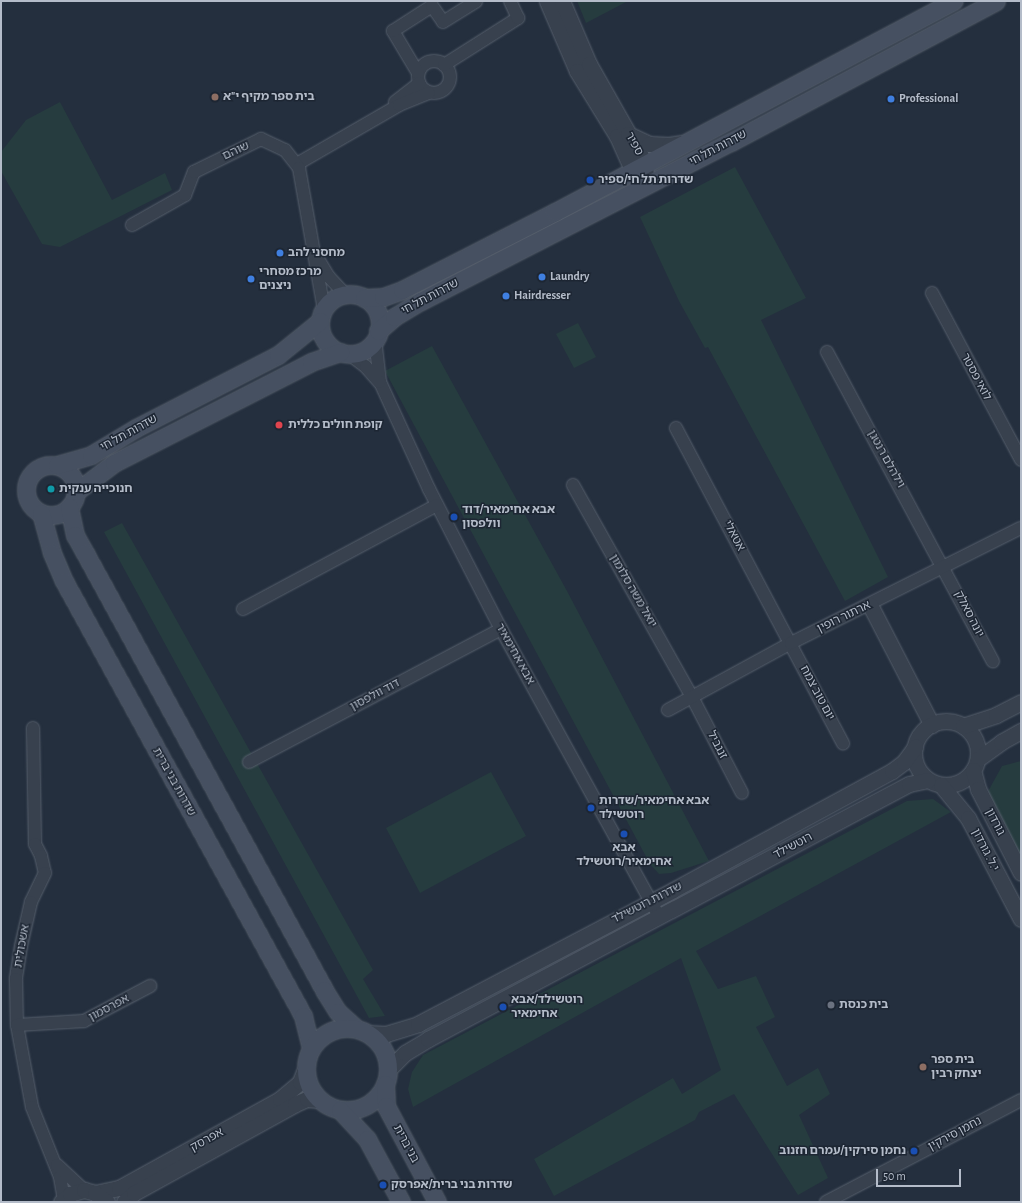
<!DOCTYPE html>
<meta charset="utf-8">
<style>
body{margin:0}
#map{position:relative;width:1022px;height:1203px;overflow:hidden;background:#242f3e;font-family:"Alegreya Sans","Noto Sans Hebrew",sans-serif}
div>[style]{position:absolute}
.green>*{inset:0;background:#263c3f}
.roads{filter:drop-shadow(0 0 1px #565f6c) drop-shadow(0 0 1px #565f6c)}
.minor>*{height:12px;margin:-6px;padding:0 6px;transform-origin:6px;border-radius:6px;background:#38414e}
.minor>.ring{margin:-6px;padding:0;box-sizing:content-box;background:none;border:12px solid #38414e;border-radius:50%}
.tertiary>*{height:15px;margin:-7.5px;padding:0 7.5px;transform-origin:7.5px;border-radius:7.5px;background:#38414e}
.tertiary>.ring{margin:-7.5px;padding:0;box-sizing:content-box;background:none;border:15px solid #38414e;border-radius:50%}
.secondary>*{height:17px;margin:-8.5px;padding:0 8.5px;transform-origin:8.5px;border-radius:8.5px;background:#465061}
.secondary>.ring{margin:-8.5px;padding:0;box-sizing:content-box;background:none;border:17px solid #465061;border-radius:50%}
.dots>*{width:11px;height:11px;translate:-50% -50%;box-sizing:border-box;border:2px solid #1d2633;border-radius:50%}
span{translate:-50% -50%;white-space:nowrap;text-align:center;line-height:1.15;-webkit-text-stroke:3px #1d2633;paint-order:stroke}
.poi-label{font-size:12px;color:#b4bcc9;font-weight:700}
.left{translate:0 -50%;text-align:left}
.right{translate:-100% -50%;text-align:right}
.street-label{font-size:12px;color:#b4bcc9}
.frame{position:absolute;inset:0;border:2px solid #b4bcc9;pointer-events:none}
.scale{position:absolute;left:876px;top:1169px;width:85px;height:18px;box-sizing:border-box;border:2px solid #b4bcc9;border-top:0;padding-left:5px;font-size:12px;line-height:14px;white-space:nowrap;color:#b4bcc9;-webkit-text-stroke:3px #1d2633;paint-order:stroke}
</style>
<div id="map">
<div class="green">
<i style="clip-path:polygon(577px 1px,628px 1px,586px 23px)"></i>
<i style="clip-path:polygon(60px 102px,112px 200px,165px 173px,172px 190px,60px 247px,42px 244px,1px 171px,1px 152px,26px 120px)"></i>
<i style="clip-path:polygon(735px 167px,806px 298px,761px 320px,888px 577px,845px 601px,708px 347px,705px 348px,679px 301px,640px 217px)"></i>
<i style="clip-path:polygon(578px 323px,596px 357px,574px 368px,556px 334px)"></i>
<i style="clip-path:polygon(432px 346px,567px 591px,709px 861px,671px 873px,659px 874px,650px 864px,385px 371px)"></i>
<i style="clip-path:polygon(122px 523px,373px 970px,363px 979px,385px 1016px,369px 1018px,104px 532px)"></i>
<i style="clip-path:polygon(1021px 761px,1021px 859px,986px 795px,1002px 766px)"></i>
<i style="clip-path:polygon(491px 772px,526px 836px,420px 893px,386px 828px)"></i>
<i style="clip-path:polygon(933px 799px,951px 812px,696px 951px,718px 989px,756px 976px,775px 1017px,756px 1027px,787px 1086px,818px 1068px,830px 1094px,799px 1115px,828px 1178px,798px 1195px,734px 1094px,699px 1112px,695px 1120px,554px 1196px,534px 1159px,673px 1078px,682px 1094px,721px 1070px,681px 958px,413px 1107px,408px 1089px,412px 1072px,423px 1055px,907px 801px)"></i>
</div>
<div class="roads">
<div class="minor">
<i class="ring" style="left:418px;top:61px;width:20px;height:20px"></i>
<i style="left:444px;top:65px;width:88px;rotate:-32.4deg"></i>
<i style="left:518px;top:18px;width:19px;rotate:-115deg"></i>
<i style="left:418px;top:73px;width:49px;rotate:-120.8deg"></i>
<i style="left:393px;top:31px;width:46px;rotate:-32.7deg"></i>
<i style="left:432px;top:6px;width:19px;rotate:55deg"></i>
<i style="left:443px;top:22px;width:39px;rotate:-32deg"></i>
<i style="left:395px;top:102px;width:31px;rotate:-38deg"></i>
<i style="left:297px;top:164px;width:118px;rotate:-30deg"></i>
<i style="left:399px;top:105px;width:32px;rotate:-22deg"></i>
<i style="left:132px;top:225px;width:61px;rotate:-29.5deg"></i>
<i style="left:185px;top:195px;width:25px;rotate:-69deg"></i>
<i style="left:194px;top:172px;width:75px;rotate:-26.2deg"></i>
<i style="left:261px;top:139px;width:26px;rotate:25deg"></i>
<i style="left:285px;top:150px;width:23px;rotate:52deg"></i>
<i style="left:299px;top:168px;width:144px;rotate:80deg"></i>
<i style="left:318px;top:259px;width:21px;rotate:59deg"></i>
<i style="left:329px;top:277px;width:25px;rotate:47deg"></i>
<i style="left:932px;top:293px;width:189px;rotate:61.9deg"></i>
<i style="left:375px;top:339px;width:43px;rotate:83.4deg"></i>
<i style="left:380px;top:382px;width:118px;rotate:65.4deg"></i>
<i style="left:429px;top:489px;width:157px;rotate:62.8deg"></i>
<i style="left:501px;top:629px;width:328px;rotate:61.2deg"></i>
<i style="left:827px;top:352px;width:351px;rotate:61.8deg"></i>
<i style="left:349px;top:354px;width:21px;rotate:37deg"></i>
<i style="left:366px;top:367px;width:20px;rotate:49deg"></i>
<i style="left:676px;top:428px;width:357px;rotate:62.1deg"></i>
<i style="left:573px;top:485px;width:243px;rotate:60.7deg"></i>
<i style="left:692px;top:697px;width:108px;rotate:62.5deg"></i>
<i style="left:243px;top:609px;width:220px;rotate:-28.2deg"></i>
<i style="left:668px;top:710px;width:140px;rotate:-28.6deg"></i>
<i style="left:791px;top:643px;width:257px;rotate:-26.6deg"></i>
<i style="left:33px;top:728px;width:116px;rotate:89deg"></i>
<i style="left:35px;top:844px;width:13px;rotate:63deg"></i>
<i style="left:41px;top:856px;width:17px;rotate:77deg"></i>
<i style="left:45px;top:873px;width:32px;rotate:116deg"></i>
<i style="left:31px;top:902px;width:45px;rotate:102.8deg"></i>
<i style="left:21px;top:946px;width:33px;rotate:99deg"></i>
<i style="left:16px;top:979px;width:46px;rotate:88.8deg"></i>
<i style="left:17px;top:1025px;width:83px;rotate:79.6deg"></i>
<i style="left:32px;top:1107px;width:75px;rotate:68.2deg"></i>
<i style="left:60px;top:1177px;width:22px;rotate:80deg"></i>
<i style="left:249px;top:762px;width:285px;rotate:-27.8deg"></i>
<i style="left:17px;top:1025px;width:67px;rotate:-3.4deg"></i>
<i style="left:84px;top:1021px;width:75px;rotate:-27.9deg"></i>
<i style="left:57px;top:1165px;width:37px;rotate:43deg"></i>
<i style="left:826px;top:1202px;width:220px;rotate:-27.6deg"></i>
</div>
<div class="tertiary">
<i style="left:547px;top:1px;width:76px;rotate:66.8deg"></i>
<i style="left:577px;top:71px;width:76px;rotate:58.4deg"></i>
<i style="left:617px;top:136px;width:37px;rotate:66deg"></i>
<i style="left:632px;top:170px;width:21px;rotate:49deg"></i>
<i style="left:562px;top:1px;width:69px;rotate:66.8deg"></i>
<i style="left:589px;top:64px;width:114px;rotate:60.5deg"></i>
<i style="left:645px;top:163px;width:14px;rotate:86deg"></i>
<i style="left:628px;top:134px;width:23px;rotate:25deg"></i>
<i style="left:649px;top:144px;width:20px;rotate:3deg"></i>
<i style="left:669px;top:145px;width:13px;rotate:-9deg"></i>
<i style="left:870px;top:605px;width:135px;rotate:62.7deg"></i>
<i class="ring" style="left:914px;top:721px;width:49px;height:49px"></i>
<i style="left:963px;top:726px;width:35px;rotate:-18deg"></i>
<i style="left:996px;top:715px;width:28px;rotate:-27deg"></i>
<i style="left:978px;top:759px;width:29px;rotate:-36deg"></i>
<i style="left:1001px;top:742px;width:23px;rotate:-29deg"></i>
<i style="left:973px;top:770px;width:20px;rotate:75deg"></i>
<i style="left:978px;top:789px;width:94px;rotate:62.9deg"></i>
<i style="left:941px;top:785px;width:43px;rotate:50.7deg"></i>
<i style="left:968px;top:818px;width:114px;rotate:62.3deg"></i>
<i style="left:367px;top:1033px;width:19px;rotate:3deg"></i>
<i style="left:386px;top:1034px;width:34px;rotate:-17deg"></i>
<i style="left:418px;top:1024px;width:288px;rotate:-27.7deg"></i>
<i style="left:673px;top:890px;width:249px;rotate:-28.5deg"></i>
<i style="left:892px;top:771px;width:15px;rotate:-37deg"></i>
<i style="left:904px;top:762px;width:19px;rotate:-54deg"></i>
<i style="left:388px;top:1070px;width:24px;rotate:-45deg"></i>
<i style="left:405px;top:1053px;width:27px;rotate:-31deg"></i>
<i style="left:428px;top:1039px;width:544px;rotate:-27.93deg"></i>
<i style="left:909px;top:784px;width:19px;rotate:-12deg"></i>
<i style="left:95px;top:1193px;width:25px;rotate:-12deg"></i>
<i style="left:119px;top:1188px;width:184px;rotate:-28.9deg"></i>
<i style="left:280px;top:1099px;width:26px;rotate:-40deg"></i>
<i style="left:300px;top:1082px;width:14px;rotate:-69deg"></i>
<i style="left:61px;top:1202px;width:12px;rotate:-42deg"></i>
<i style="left:70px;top:1194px;width:15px;rotate:-16deg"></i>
<i style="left:84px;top:1190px;width:11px;rotate:15deg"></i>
<i style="left:95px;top:1193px;width:15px;rotate:37deg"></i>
<i style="left:124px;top:1202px;width:13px;rotate:-42deg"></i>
<i style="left:134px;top:1193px;width:184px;rotate:-28.9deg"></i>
<i style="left:295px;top:1104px;width:13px;rotate:-23deg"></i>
<i style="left:307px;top:1099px;width:12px;rotate:5deg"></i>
</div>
<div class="secondary">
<i class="ring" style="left:320px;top:294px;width:43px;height:43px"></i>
<i style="left:364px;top:298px;width:19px;rotate:-3deg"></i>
<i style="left:383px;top:297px;width:20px;rotate:-20deg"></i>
<i style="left:402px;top:290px;width:172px;rotate:-27deg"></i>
<i style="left:555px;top:212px;width:451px;rotate:-27.9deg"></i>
<i style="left:378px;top:331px;width:21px;rotate:-41deg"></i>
<i style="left:394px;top:317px;width:31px;rotate:-31deg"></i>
<i style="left:421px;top:301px;width:348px;rotate:-27.2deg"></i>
<i style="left:731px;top:142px;width:300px;rotate:-28deg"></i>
<i class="ring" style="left:26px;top:465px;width:33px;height:33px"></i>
<i style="left:57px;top:465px;width:35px;rotate:-16deg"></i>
<i style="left:91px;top:455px;width:52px;rotate:-31deg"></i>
<i style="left:136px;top:428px;width:160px;rotate:-27.2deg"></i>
<i style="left:278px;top:355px;width:54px;rotate:-39deg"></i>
<i style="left:77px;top:491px;width:46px;rotate:-37.1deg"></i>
<i style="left:114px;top:463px;width:221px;rotate:-27.1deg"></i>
<i style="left:311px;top:362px;width:31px;rotate:-19deg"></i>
<i style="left:69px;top:507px;width:29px;rotate:78deg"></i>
<i style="left:75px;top:535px;width:21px;rotate:61deg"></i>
<i style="left:85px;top:553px;width:498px;rotate:61.3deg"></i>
<i style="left:324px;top:990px;width:26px;rotate:58deg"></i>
<i style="left:338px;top:1012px;width:25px;rotate:42deg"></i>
<i style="left:41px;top:513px;width:41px;rotate:74.6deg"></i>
<i style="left:52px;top:553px;width:30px;rotate:67deg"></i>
<i style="left:64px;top:581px;width:496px;rotate:61.2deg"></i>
<i style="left:303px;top:1016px;width:34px;rotate:76deg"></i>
<i class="ring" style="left:306px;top:1028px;width:65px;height:65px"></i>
<i style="left:385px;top:1084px;width:22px;rotate:87deg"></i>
<i style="left:386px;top:1106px;width:109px;rotate:62deg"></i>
<i style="left:340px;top:1110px;width:40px;rotate:47deg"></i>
<i style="left:367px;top:1139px;width:72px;rotate:61.6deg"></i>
</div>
</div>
<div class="dots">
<i style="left:215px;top:97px;background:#8d6e63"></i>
<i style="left:891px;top:99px;background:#3f7fe0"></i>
<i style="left:590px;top:180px;background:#1a4fb4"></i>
<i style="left:280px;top:253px;background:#3f7fe0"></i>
<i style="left:542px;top:277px;background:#3f7fe0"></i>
<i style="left:251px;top:279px;background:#3f7fe0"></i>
<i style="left:506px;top:296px;background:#3f7fe0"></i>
<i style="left:279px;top:425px;background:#e0444e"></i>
<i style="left:51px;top:489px;background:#0f9aa8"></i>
<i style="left:454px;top:517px;background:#1a4fb4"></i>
<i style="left:591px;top:808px;background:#1a4fb4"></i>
<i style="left:624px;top:834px;background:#1a4fb4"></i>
<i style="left:831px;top:1005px;background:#6b7280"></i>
<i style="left:503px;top:1007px;background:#1a4fb4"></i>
<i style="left:923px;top:1067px;background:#8d6e63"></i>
<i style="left:914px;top:1151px;background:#1a4fb4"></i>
<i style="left:383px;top:1185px;background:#1a4fb4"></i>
</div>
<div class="poi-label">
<span class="left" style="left:223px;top:97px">בית ספר מקיף י"א</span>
<span class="left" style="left:899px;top:99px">Professional</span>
<span class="left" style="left:598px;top:180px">שדרות תל חי/ספיר</span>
<span class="left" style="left:288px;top:253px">מחסני להב</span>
<span class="left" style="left:259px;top:279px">מרכז מסחרי<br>ניצנים</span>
<span class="left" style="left:550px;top:277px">Laundry</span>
<span class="left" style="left:514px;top:296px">Hairdresser</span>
<span class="left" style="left:288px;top:425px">קופת חולים כללית</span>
<span class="left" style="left:59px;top:489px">חנוכייה ענקית</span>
<span class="left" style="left:462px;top:517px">אבא אחימאיר/דוד<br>וולפסון</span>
<span class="left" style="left:599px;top:808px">אבא אחימאיר/שדרות<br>רוטשילד</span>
<span style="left:624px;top:855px">אבא<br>אחימאיר/רוטשילד</span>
<span class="left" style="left:511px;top:1007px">רוטשילד/אבא<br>אחימאיר</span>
<span class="left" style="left:839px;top:1005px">בית כנסת</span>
<span class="left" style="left:931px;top:1067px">בית ספר<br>יצחק רבין</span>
<span class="right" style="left:906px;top:1151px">נחמן סירקין/עמרם חזנוב</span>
<span class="left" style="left:391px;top:1185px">שדרות בני ברית/אפרסק</span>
</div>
<div class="street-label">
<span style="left:634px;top:144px;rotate:61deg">ספיר</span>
<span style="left:718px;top:148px;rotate:-28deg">שדרות תל חי</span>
<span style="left:236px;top:151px;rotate:-25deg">שוהם</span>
<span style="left:430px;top:297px;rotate:-28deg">שדרות תל חי</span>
<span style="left:976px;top:377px;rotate:62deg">לואי פסטר</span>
<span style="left:129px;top:433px;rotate:-29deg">שדרות תל חי</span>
<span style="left:886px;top:459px;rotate:61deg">וילהלם רנטגן</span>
<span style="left:734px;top:536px;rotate:62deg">אטאלי</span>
<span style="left:633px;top:591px;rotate:60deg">יואל משה סלומון</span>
<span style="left:969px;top:614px;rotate:63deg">יונה סאלק</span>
<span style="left:844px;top:617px;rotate:-26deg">ארתור רופין</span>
<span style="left:515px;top:654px;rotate:61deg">אבא אחימאיר</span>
<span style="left:817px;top:693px;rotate:62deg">יום טוב צמח</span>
<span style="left:375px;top:695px;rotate:-28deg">דוד וולפסון</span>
<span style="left:717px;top:745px;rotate:63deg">זנגביל</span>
<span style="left:174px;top:782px;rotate:61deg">שדרות בני ברית</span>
<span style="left:995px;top:822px;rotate:63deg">גורדון</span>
<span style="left:793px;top:846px;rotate:-28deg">רוטשילד</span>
<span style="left:985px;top:850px;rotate:63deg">י.ל. גורדון</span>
<span style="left:647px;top:903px;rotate:-27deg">שדרות רוטשילד</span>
<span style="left:22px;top:946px;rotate:-80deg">אשכולית</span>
<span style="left:109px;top:1008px;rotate:-28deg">אפרסמון</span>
<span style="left:955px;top:1134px;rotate:-28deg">נחמן סירקין</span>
<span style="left:207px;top:1140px;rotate:-29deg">אפרסק</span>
<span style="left:406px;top:1144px;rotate:62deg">בני ברית</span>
</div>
<div class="frame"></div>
<div class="scale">50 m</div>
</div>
